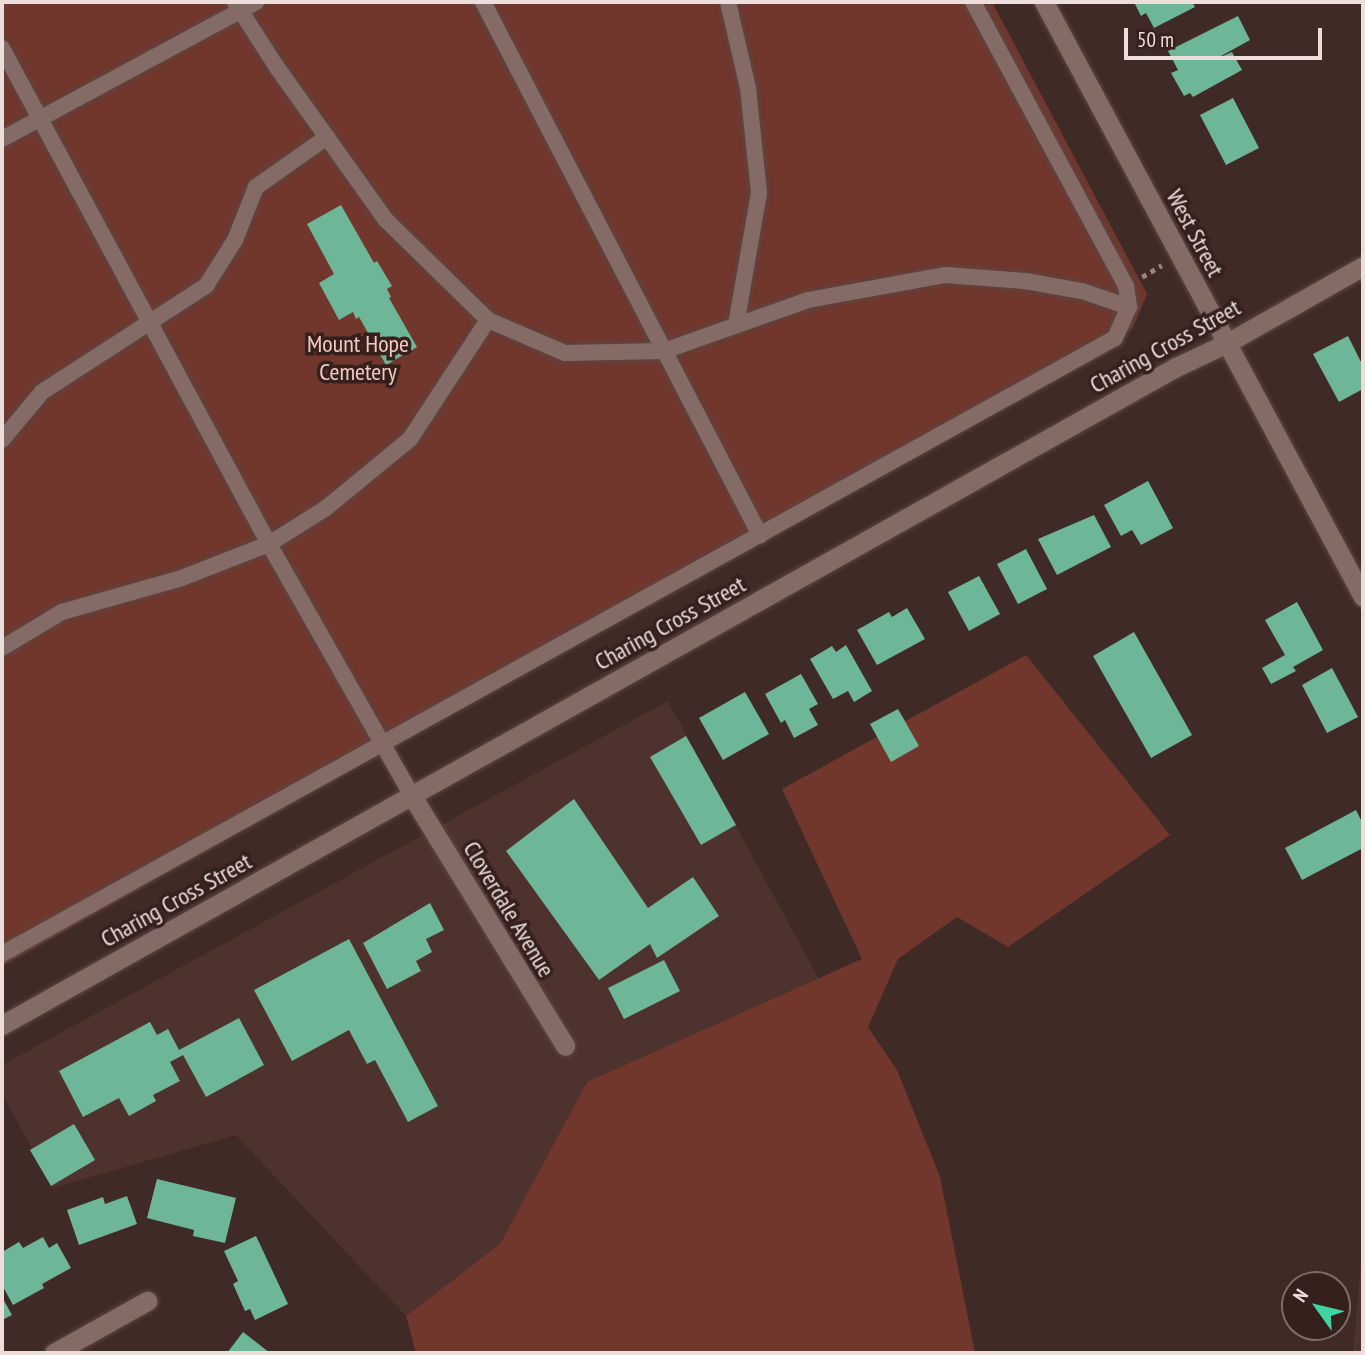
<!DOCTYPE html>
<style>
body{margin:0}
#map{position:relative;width:1365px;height:1355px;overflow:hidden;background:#402a26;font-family:"PT Sans Narrow",sans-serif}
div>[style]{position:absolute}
.built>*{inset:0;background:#4e322d}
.green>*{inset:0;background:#71372d}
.building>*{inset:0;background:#6db698}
.path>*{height:4.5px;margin-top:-2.25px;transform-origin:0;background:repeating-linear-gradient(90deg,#978481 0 5px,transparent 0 10px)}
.roads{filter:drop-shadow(0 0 2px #5a4744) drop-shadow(0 0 2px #5a4744)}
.service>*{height:16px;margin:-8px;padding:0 8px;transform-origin:8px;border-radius:8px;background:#856b66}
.minor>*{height:19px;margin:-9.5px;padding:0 9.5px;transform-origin:9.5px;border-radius:9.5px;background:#856b66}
.secondary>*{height:19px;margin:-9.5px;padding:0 9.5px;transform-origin:9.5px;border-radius:9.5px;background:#856b66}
span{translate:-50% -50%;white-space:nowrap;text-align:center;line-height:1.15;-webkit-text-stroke:7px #35201c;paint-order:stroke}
.street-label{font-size:24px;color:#eddedb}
.park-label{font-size:24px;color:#f2cac2}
.frame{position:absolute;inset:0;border:4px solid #eddedb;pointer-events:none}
.north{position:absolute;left:1281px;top:1271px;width:70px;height:70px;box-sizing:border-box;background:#35201c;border:2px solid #7f6c68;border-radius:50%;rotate:304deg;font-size:19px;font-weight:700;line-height:28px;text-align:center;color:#eddedb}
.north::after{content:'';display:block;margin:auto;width:24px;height:32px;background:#3fd4a2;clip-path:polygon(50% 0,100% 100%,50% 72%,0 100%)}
.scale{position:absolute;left:1124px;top:28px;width:198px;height:32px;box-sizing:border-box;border:4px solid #eddedb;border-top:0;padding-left:9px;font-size:21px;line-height:24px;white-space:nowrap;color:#eddedb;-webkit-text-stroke:5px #35201c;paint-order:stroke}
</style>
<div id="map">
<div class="built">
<i style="clip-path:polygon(668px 701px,819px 979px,587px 1082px,500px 1244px,406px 1316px,236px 1135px,53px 1188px,2px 1093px,2px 1065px)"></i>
<i style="clip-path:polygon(1363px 1241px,1363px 1353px,1353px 1353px)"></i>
</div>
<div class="green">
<i style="clip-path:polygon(2px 2px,992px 2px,1147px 294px,1132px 329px,2px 966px)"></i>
<i style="clip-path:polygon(1026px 655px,1170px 835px,1008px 947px,957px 917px,898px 959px,868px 1027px,897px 1070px,940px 1177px,975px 1353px,416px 1353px,406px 1316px,500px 1244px,587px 1082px,862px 959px,782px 789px)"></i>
</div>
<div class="building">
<i style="clip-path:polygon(1134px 2px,1192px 2px,1195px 7px,1154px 28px,1146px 13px,1141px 16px)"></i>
<i style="clip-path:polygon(1238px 16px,1250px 40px,1214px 60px,1232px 52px,1242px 70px,1193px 97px,1190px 93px,1184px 96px,1171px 73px,1178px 70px,1168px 51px)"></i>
<i style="clip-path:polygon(1233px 98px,1259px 148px,1226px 165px,1200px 115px)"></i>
<i style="clip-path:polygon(341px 205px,374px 263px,377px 261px,392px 286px,387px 289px,391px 297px,389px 298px,417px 347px,386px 365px,359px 317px,356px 319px,353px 312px,339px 320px,319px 283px,334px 274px,307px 224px)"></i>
<i style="clip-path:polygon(1348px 336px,1363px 366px,1363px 389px,1339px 402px,1313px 354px)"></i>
<i style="clip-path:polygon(1148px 481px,1173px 528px,1141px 545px,1132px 530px,1121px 536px,1104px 505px)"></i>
<i style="clip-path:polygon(1094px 515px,1111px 547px,1057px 575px,1038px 539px)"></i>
<i style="clip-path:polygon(1026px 549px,1047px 589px,1018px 604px,997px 564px)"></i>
<i style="clip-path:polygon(979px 576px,1000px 614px,969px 631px,948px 592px)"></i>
<i style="clip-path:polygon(1297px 602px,1323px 650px,1293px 667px,1296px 671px,1271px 684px,1262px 668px,1285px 655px,1265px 620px)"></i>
<i style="clip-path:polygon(907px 608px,925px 639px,877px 665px,857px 630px,889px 612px,892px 617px)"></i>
<i style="clip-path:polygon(1134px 632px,1192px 735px,1151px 758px,1093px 656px)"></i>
<i style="clip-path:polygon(846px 645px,872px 691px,854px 702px,848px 691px,833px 699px,810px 659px,832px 646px,836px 652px)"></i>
<i style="clip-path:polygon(1332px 668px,1358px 717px,1327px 733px,1302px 685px)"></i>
<i style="clip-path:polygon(801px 674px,818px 704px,809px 709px,818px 725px,794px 738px,785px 720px,781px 723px,765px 694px)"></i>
<i style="clip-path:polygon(745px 692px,769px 734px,723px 760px,699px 718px)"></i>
<i style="clip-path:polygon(898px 709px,919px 746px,891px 762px,870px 724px)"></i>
<i style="clip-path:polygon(686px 736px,736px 825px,701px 845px,650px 757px)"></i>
<i style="clip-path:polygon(574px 799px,648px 908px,693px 877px,719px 916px,657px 958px,650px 944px,599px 980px,506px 851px)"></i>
<i style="clip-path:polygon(1356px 810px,1363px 824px,1363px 848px,1302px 880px,1285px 848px)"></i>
<i style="clip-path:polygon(430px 903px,444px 930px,426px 939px,432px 952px,416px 961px,421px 971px,387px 989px,363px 943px)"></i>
<i style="clip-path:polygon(349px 939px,438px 1106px,408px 1122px,375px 1060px,367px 1064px,349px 1030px,292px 1061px,254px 990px)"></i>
<i style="clip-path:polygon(664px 960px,680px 991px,624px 1019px,608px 988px)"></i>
<i style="clip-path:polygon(239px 1018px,264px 1065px,206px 1097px,183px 1055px,170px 1062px,180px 1081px,153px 1095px,156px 1101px,129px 1116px,119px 1098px,83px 1117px,59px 1071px,150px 1022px,157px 1035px,168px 1029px,179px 1050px)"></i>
<i style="clip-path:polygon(74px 1124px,95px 1160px,51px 1186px,30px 1150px)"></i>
<i style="clip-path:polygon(157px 1179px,236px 1198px,225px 1243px,193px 1236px,194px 1230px,147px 1218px)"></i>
<i style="clip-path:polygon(127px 1196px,137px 1224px,79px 1245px,67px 1210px,103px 1197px,105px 1204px)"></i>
<i style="clip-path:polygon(256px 1236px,288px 1304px,255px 1320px,250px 1309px,245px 1311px,233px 1284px,238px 1281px,224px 1251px)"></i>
<i style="clip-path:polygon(43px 1237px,49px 1248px,57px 1243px,71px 1268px,42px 1284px,44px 1288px,13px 1305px,2px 1285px,2px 1252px,19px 1242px,23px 1248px)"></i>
<i style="clip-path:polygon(2px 1297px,12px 1315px,2px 1320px)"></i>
<i style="clip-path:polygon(243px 1332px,270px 1353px,227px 1353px)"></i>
</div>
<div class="path">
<i style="left:1142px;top:277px;width:23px;rotate:-31deg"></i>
</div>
<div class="roads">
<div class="service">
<i style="left:235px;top:2px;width:76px;rotate:57.4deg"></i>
<i style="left:276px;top:66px;width:189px;rotate:54.5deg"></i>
<i style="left:386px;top:220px;width:143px;rotate:44.4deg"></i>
<i style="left:488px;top:320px;width:84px;rotate:23.2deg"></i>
<i style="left:565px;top:353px;width:99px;rotate:-1.2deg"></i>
<i style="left:664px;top:351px;width:153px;rotate:-19.5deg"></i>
<i style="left:808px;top:300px;width:140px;rotate:-10.3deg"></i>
<i style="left:946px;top:275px;width:79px;rotate:4.3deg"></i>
<i style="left:1025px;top:281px;width:58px;rotate:10deg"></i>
<i style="left:1082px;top:291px;width:50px;rotate:18.8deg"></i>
<i style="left:483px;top:2px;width:601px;rotate:62.54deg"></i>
<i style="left:728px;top:2px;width:88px;rotate:76.9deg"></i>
<i style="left:748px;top:88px;width:106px;rotate:84deg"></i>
<i style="left:759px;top:193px;width:134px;rotate:99.9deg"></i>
<i style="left:2px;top:48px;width:563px;rotate:61.71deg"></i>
<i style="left:269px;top:544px;width:290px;rotate:60.4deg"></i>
<i style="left:2px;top:139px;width:289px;rotate:-28.3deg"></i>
<i style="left:2px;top:440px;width:62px;rotate:-50.2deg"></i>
<i style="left:42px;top:392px;width:195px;rotate:-32.9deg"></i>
<i style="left:206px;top:286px;width:54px;rotate:-57.8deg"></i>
<i style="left:235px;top:240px;width:57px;rotate:-68.4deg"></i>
<i style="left:256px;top:187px;width:87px;rotate:-35.2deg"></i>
<i style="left:2px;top:648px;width:70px;rotate:-31deg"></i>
<i style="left:62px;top:612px;width:122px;rotate:-15.8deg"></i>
<i style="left:179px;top:579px;width:97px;rotate:-21.3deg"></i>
<i style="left:269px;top:544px;width:67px;rotate:-32.3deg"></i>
<i style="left:326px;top:508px;width:109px;rotate:-39.4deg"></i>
<i style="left:410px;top:439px;width:142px;rotate:-56.8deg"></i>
<i style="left:2px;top:954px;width:1272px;rotate:-28.96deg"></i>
<i style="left:1115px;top:338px;width:34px;rotate:-66deg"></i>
<i style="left:1129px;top:307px;width:21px;rotate:-98deg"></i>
<i style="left:1126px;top:286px;width:323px;rotate:-118.3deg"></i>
</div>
<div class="minor">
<i style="left:1227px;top:343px;width:156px;rotate:-29.5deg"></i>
<i style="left:412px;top:796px;width:293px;rotate:58.5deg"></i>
<i style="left:54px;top:1353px;width:107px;rotate:-29.2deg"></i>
</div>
<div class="secondary">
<i style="left:1044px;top:2px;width:675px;rotate:61.8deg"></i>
<i style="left:2px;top:1025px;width:1346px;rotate:-29.27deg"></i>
<i style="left:1176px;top:367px;width:56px;rotate:-25.2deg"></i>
</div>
</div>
<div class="street-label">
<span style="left:1195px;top:233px;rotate:62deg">West Street</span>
<span style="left:1165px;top:346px;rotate:-29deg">Charing Cross Street</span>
<span style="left:670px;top:623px;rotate:-29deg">Charing Cross Street</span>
<span style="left:176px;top:900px;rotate:-29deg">Charing Cross Street</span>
<span style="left:509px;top:909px;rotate:59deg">Cloverdale Avenue</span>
</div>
<div class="park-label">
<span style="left:358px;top:358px">Mount Hope<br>Cemetery</span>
</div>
<div class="frame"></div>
<div class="north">N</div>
<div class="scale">50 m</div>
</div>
